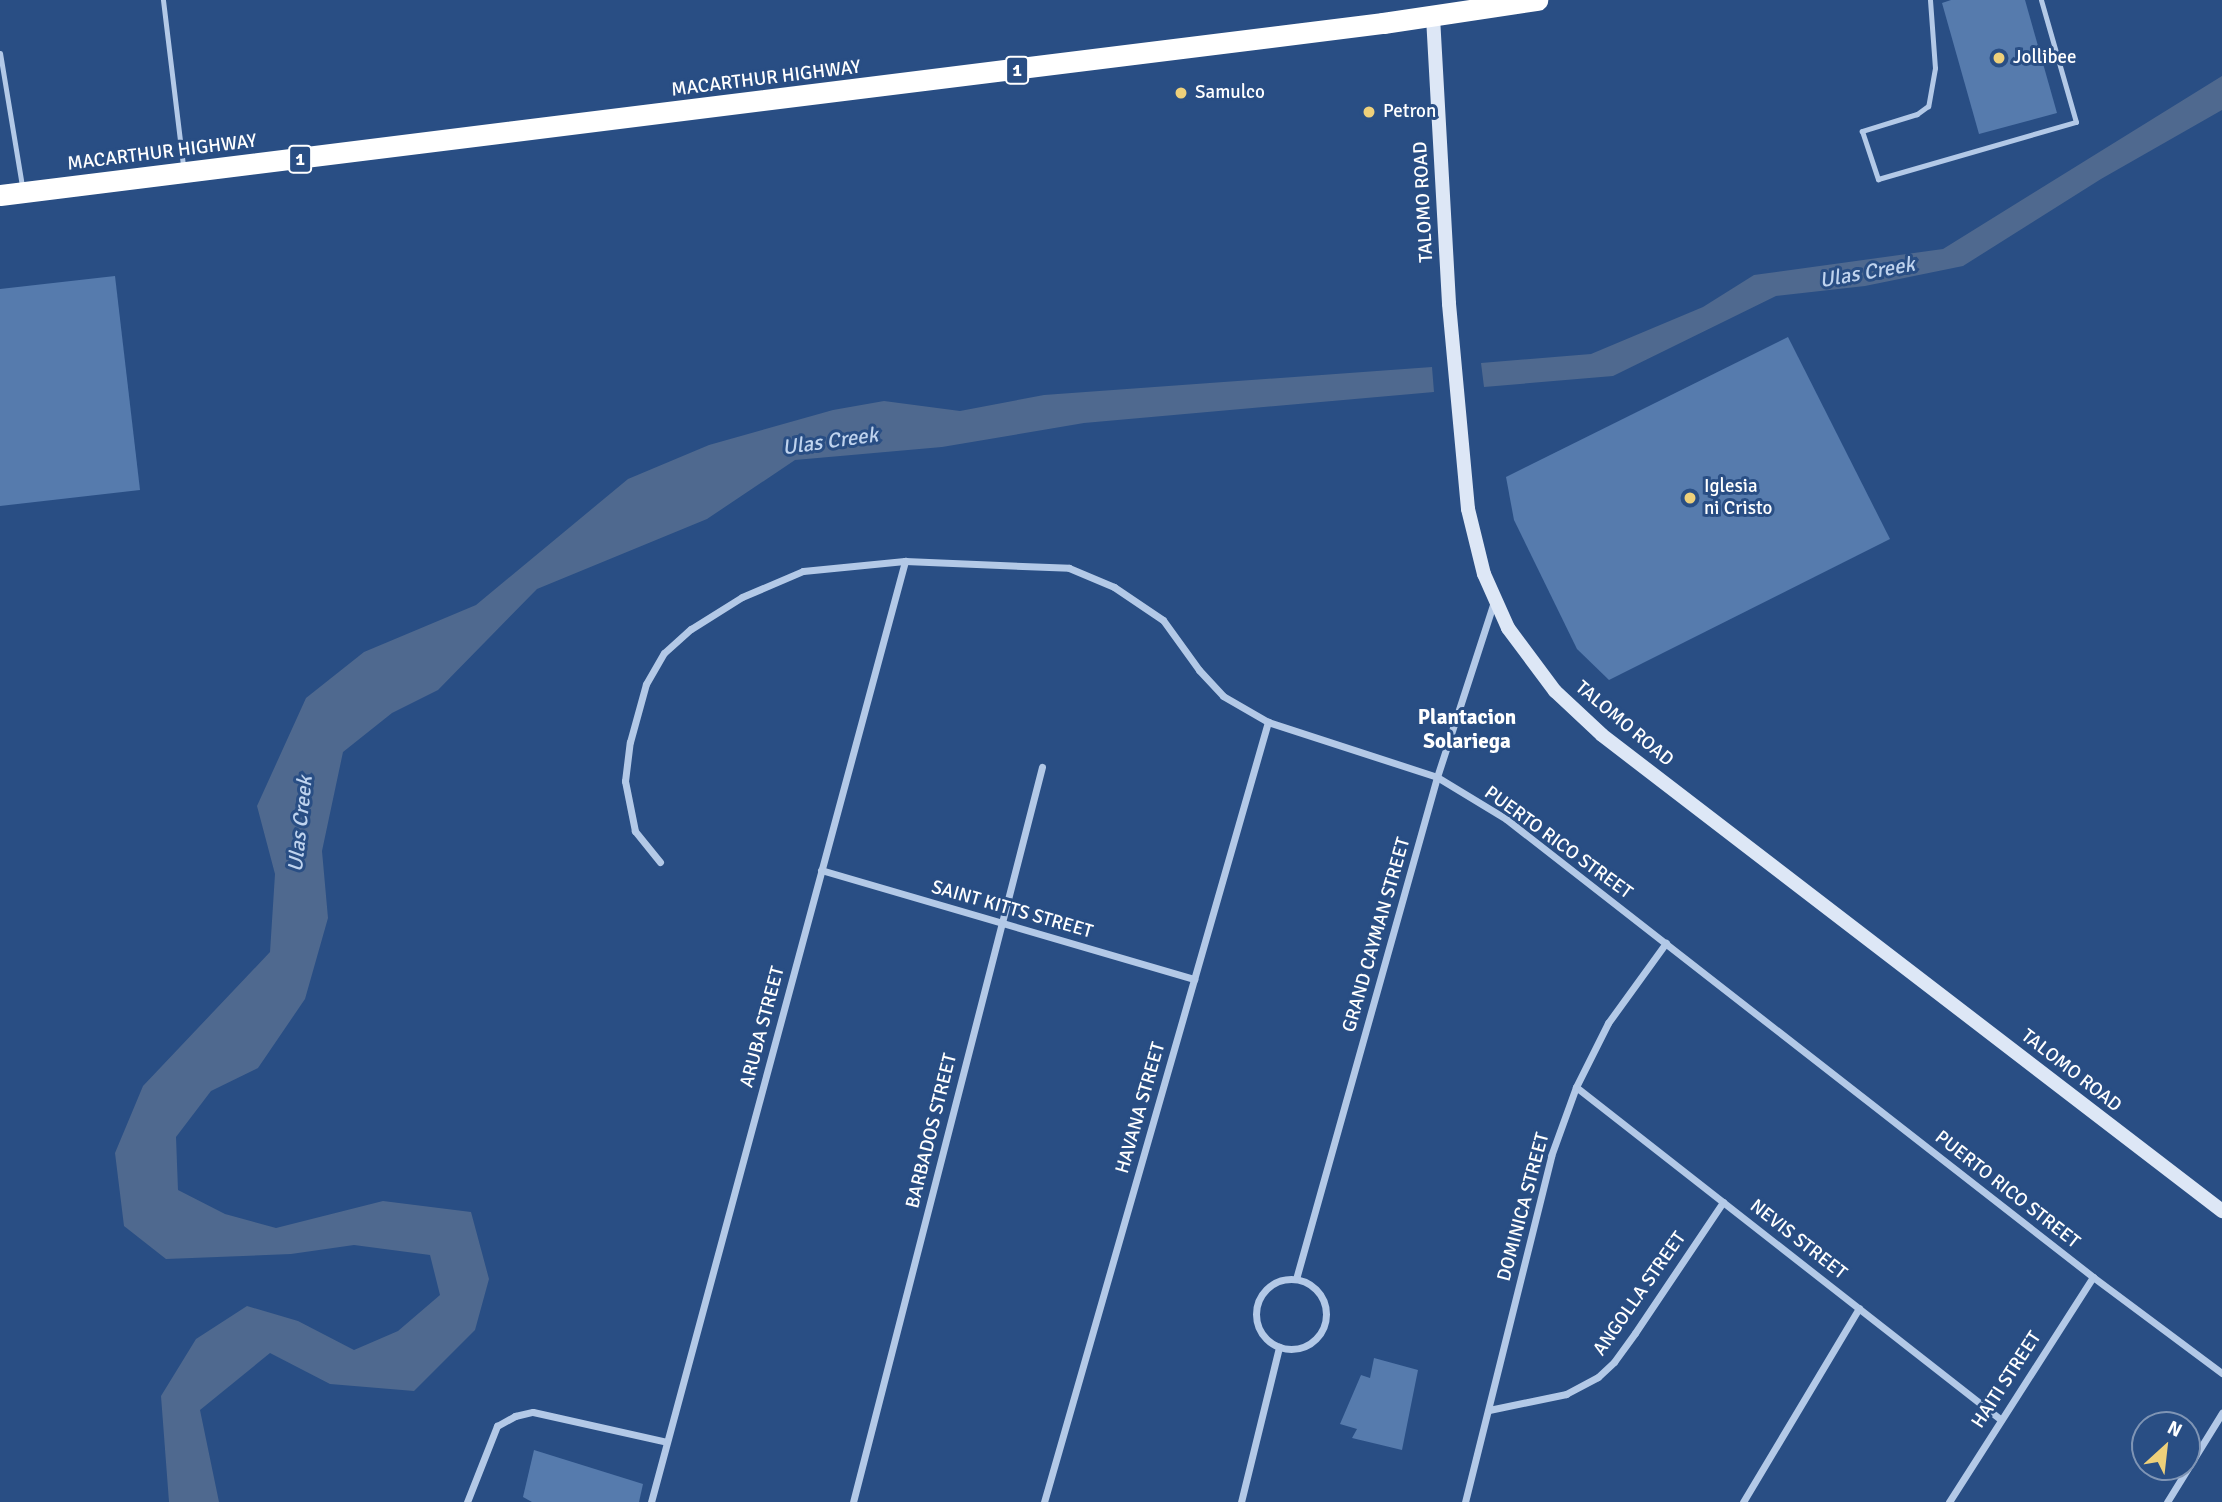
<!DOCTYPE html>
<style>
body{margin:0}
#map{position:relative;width:2222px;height:1502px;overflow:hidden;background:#294e84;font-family:Signika,sans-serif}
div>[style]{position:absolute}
.water>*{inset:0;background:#4f698f}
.building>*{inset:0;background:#567bad}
.lane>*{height:5px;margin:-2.5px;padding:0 2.5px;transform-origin:2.5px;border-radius:2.5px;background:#b3c9e7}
.street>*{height:7px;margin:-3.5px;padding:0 3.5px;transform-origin:3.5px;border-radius:3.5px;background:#b3c9e7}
.street>.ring{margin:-3.5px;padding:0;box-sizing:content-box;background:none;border:7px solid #b3c9e7;border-radius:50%}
.secondary>*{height:14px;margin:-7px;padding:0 7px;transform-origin:7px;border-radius:7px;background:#dde7f6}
.highway>*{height:21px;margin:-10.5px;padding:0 10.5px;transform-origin:10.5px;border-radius:10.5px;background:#fff}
.dots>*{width:19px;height:19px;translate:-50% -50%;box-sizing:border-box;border:4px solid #294e84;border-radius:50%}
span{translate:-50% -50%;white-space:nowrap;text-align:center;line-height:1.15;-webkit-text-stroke:6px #294e84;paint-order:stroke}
.shield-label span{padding:2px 5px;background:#294e84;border:2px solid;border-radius:5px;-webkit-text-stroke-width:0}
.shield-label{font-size:18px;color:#fff;font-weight:700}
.poi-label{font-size:19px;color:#fff}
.left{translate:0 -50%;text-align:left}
.street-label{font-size:19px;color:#fff}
.water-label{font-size:21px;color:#bfd3ee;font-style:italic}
.neighbourhood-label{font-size:21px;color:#fff;font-weight:700}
.north{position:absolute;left:2131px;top:1411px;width:70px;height:70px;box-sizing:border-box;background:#294e84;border:2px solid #7f95b5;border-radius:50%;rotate:27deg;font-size:19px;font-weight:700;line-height:28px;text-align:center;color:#fff}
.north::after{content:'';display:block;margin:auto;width:24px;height:32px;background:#eed07a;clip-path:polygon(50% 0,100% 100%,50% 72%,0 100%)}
</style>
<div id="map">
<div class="water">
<i style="clip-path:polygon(2222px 76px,2222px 110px,2101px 179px,1963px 266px,1865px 286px,1776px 296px,1613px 376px,1484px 387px,1481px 363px,1591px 354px,1703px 307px,1754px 275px,1943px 249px)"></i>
<i style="clip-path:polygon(1432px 367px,1434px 392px,1084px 423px,942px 447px,795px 460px,707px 519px,537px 589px,438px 690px,392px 713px,343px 752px,322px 851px,328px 918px,305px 999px,258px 1068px,211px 1091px,176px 1137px,178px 1190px,225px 1214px,276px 1228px,383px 1201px,471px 1212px,489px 1279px,475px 1330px,414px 1391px,330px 1384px,270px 1353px,200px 1410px,219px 1502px,169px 1502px,161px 1396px,196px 1339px,247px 1306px,298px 1321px,354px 1350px,398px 1331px,440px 1295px,430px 1255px,354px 1245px,291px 1254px,166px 1259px,124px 1226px,115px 1153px,143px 1086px,270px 952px,275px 874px,257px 806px,306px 698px,364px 652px,476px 605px,628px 479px,709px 445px,833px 410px,884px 401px,960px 411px,1044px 395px)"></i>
</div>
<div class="building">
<i style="clip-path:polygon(1951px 0,2025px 0,2057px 113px,1979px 134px,1942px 3px)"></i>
<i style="clip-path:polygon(115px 276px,140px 490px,0 506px,0 289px)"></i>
<i style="clip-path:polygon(1788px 337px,1890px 539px,1609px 680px,1577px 649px,1514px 520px,1506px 477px)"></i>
<i style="clip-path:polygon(1374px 1358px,1418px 1370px,1402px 1450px,1352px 1438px,1357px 1429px,1340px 1424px,1361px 1375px,1370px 1378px)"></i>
<i style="clip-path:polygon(534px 1450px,643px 1484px,639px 1502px,532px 1502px,523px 1497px)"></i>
</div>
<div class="lane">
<i style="left:163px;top:0;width:167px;rotate:83.1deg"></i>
<i style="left:1930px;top:0;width:68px;rotate:85.8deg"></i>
<i style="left:1935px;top:68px;width:39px;rotate:100deg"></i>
<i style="left:1928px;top:106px;width:14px;rotate:144deg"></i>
<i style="left:1917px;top:114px;width:58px;rotate:162.8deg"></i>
<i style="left:1862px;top:131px;width:51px;rotate:71.6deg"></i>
<i style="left:1878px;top:179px;width:206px;rotate:-16.1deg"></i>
<i style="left:2076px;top:122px;width:127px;rotate:-106deg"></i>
<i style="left:0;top:53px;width:135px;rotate:80.6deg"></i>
</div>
<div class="street">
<i style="left:660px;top:862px;width:40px;rotate:-129deg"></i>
<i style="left:635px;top:831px;width:51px;rotate:-101.3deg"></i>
<i style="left:625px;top:781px;width:39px;rotate:-83deg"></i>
<i style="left:630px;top:742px;width:60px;rotate:-74.6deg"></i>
<i style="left:646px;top:684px;width:36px;rotate:-60deg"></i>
<i style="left:664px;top:653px;width:36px;rotate:-42deg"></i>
<i style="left:691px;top:629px;width:60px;rotate:-32.1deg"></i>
<i style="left:742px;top:597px;width:66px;rotate:-23.1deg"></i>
<i style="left:803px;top:571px;width:102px;rotate:-5.6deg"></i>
<i style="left:905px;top:561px;width:164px;rotate:2.4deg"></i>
<i style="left:1069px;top:568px;width:49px;rotate:22.9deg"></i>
<i style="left:1114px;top:587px;width:59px;rotate:34deg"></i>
<i style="left:1163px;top:620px;width:62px;rotate:54.2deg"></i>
<i style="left:1199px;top:670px;width:35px;rotate:47deg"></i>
<i style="left:1223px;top:696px;width:52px;rotate:30deg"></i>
<i style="left:1268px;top:722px;width:178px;rotate:18deg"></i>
<i style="left:1437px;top:777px;width:81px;rotate:31.3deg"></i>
<i style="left:1506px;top:819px;width:745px;rotate:37.96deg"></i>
<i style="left:2093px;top:1277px;width:161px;rotate:36.7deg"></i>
<i style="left:821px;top:870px;width:389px;rotate:16.3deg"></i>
<i style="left:1576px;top:1087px;width:539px;rotate:38.06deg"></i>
<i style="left:1296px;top:1279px;width:521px;rotate:-74.31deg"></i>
<i style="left:1437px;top:777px;width:184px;rotate:-72deg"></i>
<i class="ring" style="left:1256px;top:1279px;width:63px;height:63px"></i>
<i style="left:1489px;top:1410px;width:79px;rotate:-11.7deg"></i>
<i style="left:1566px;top:1394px;width:36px;rotate:-28deg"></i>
<i style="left:1598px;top:1377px;width:22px;rotate:-43deg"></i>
<i style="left:1614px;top:1362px;width:36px;rotate:-54deg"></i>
<i style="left:1635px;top:1333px;width:158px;rotate:-56.1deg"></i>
<i style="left:467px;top:1502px;width:82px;rotate:-68.5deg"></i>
<i style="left:497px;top:1426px;width:21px;rotate:-29deg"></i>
<i style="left:515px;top:1416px;width:18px;rotate:-13deg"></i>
<i style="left:533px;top:1412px;width:137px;rotate:12.6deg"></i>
<i style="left:651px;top:1502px;width:975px;rotate:-74.89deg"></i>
<i style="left:853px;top:1502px;width:759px;rotate:-75.58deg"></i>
<i style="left:1044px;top:1502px;width:812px;rotate:-73.98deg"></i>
<i style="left:1241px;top:1502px;width:160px;rotate:-76.2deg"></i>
<i style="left:1465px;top:1502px;width:357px;rotate:-76deg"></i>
<i style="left:1551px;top:1156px;width:73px;rotate:-70.1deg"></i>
<i style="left:1576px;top:1087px;width:72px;rotate:-63.4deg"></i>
<i style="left:1608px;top:1023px;width:99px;rotate:-54.1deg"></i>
<i style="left:1743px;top:1502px;width:226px;rotate:-59.1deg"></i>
<i style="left:1949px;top:1502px;width:267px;rotate:-57.4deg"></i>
<i style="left:2167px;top:1502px;width:105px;rotate:-58.3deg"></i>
</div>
<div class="secondary">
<i style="left:1433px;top:17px;width:287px;rotate:86.8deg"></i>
<i style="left:1449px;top:304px;width:206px;rotate:84.7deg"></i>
<i style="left:1468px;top:509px;width:67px;rotate:76.2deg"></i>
<i style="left:1484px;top:574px;width:59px;rotate:66deg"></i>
<i style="left:1508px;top:628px;width:79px;rotate:53.3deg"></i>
<i style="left:1555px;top:691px;width:64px;rotate:43.1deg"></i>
<i style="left:1602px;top:735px;width:782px;rotate:37.51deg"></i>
</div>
<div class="highway">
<i style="left:0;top:195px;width:1394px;rotate:-7.09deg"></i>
<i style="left:1383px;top:23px;width:156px;rotate:-8.5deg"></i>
</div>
<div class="dots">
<i style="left:1999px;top:58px;background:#eed07a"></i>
<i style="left:1181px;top:93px;background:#eed07a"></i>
<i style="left:1369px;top:112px;background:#eed07a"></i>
<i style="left:1690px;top:498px;background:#eed07a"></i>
</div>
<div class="shield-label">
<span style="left:1017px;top:70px">1</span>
<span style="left:300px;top:159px">1</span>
</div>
<div class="poi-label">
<span class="left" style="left:2013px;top:58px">Jollibee</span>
<span class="left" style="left:1195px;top:93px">Samulco</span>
<span class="left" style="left:1383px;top:112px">Petron</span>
<span class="left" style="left:1704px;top:498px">Iglesia<br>ni Cristo</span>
</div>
<div class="street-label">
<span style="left:766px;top:79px;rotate:-7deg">MACARTHUR HIGHWAY</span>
<span style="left:162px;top:153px;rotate:-7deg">MACARTHUR HIGHWAY</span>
<span style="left:1424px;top:202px;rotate:-93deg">TALOMO ROAD</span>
<span style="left:1624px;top:724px;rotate:40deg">TALOMO ROAD</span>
<span style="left:1558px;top:843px;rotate:36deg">PUERTO RICO STREET</span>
<span style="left:1012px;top:910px;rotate:16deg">SAINT KITTS STREET</span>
<span style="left:1377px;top:935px;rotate:-74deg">GRAND CAYMAN STREET</span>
<span style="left:763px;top:1027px;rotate:-75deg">ARUBA STREET</span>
<span style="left:2071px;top:1071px;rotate:38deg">TALOMO ROAD</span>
<span style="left:1141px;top:1108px;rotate:-74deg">HAVANA STREET</span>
<span style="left:932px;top:1131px;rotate:-76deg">BARBADOS STREET</span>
<span style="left:2007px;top:1190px;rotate:38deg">PUERTO RICO STREET</span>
<span style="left:1524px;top:1207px;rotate:-75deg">DOMINICA STREET</span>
<span style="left:1798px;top:1240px;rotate:38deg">NEVIS STREET</span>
<span style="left:1640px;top:1294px;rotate:-55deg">ANGOLLA STREET</span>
<span style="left:2007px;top:1380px;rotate:-57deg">HAITI STREET</span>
</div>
<div class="water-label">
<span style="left:1867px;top:272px;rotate:-10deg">Ulas Creek</span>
<span style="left:830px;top:441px;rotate:-8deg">Ulas Creek</span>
<span style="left:300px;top:824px;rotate:-84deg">Ulas Creek</span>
</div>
<div class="neighbourhood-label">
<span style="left:1467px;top:729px">Plantacion<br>Solariega</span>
</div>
<div class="north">N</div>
</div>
